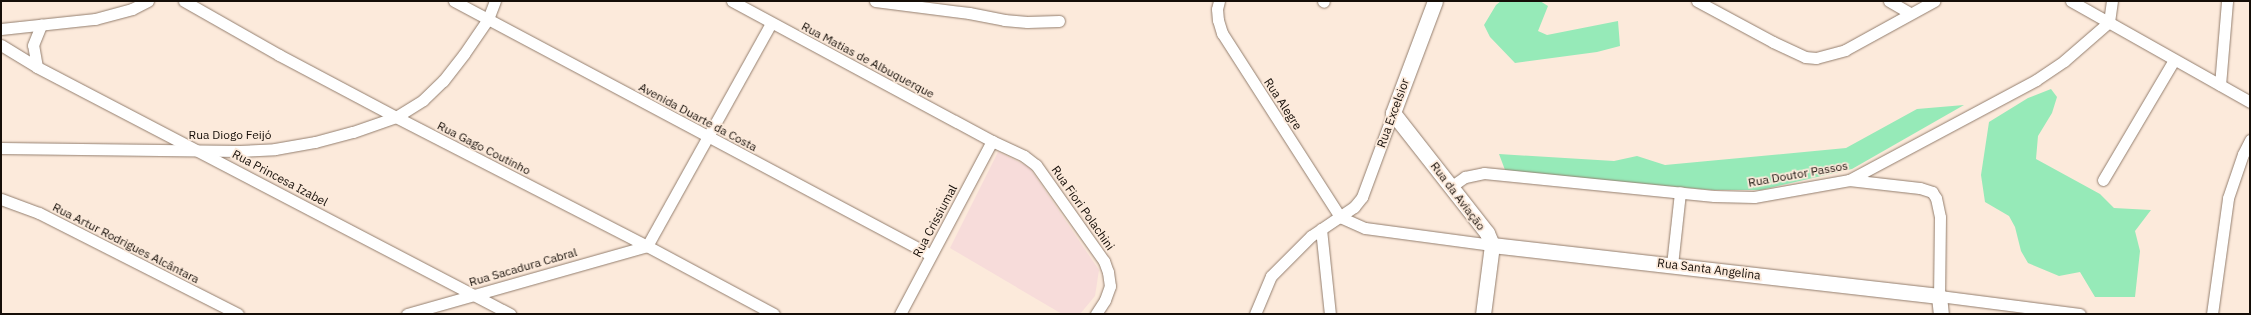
<!DOCTYPE html>
<meta charset="utf-8">
<style>
body{margin:0}
#map{position:relative;width:2251px;height:315px;overflow:hidden;background:#fceadb;font-family:"IBM Plex Sans",sans-serif}
div>[style]{position:absolute}
.education>*{inset:0;background:#f7dcda}
.green>*{inset:0;background:#96eab8}
.roads{filter:drop-shadow(0 0 1px #937e6e) drop-shadow(0 0 1px #937e6e)}
.street>*{height:11px;margin:-5.5px;padding:0 5.5px;transform-origin:5.5px;border-radius:5.5px;background:#fff}
.secondary>*{height:15px;margin:-7.5px;padding:0 7.5px;transform-origin:7.5px;border-radius:7.5px;background:#fff}
span{translate:-50% -50%;white-space:nowrap;text-align:center;line-height:1.15;-webkit-text-stroke:3.5px #fceadb;paint-order:stroke}
.street-label{font-size:12px;color:#150e08}
.frame{position:absolute;inset:0;border:2px solid #150e08;pointer-events:none}
</style>
<div id="map">
<div class="education">
<i style="clip-path:polygon(998px 152px,1029px 167px,1099px 270px,1095px 296px,1080px 314px,1062px 314px,950px 248px)"></i>
</div>
<div class="green">
<i style="clip-path:polygon(1501px 1px,1540px 1px,1548px 6px,1538px 31px,1547px 35px,1618px 21px,1620px 46px,1597px 52px,1515px 63px,1490px 37px,1484px 25px,1496px 5px)"></i>
<i style="clip-path:polygon(2051px 89px,2057px 97px,2052px 113px,2038px 136px,2036px 159px,2100px 194px,2114px 208px,2151px 210px,2135px 231px,2140px 251px,2135px 297px,2095px 297px,2080px 272px,2059px 276px,2028px 263px,2021px 251px,2015px 227px,2009px 216px,1985px 202px,1981px 175px,1989px 122px,2028px 98px)"></i>
<i style="clip-path:polygon(1964px 105px,1852px 169px,1761px 190px,1712px 190px,1562px 177px,1505px 170px,1499px 154px,1614px 161px,1637px 156px,1665px 165px,1846px 148px,1917px 109px)"></i>
</div>
<div class="roads">
<div class="street">
<i style="left:184px;top:1px;width:109px;rotate:29.6deg"></i>
<i style="left:279px;top:55px;width:132px;rotate:27.9deg"></i>
<i style="left:396px;top:117px;width:282px;rotate:27.2deg"></i>
<i style="left:647px;top:246px;width:144px;rotate:28.2deg"></i>
<i style="left:454px;top:1px;width:540px;rotate:28.04deg"></i>
<i style="left:732px;top:1px;width:295px;rotate:28.3deg"></i>
<i style="left:992px;top:141px;width:35px;rotate:25deg"></i>
<i style="left:1024px;top:156px;width:15px;rotate:37deg"></i>
<i style="left:1036px;top:165px;width:118px;rotate:54.7deg"></i>
<i style="left:1104px;top:261px;width:12px;rotate:70deg"></i>
<i style="left:1108px;top:272px;width:14px;rotate:82deg"></i>
<i style="left:1110px;top:286px;width:15px;rotate:110deg"></i>
<i style="left:1105px;top:300px;width:17px;rotate:123deg"></i>
<i style="left:875px;top:1px;width:95px;rotate:7.3deg"></i>
<i style="left:969px;top:13px;width:36px;rotate:11deg"></i>
<i style="left:1004px;top:20px;width:23px;rotate:5deg"></i>
<i style="left:1027px;top:22px;width:32px;rotate:-2deg"></i>
<i style="left:1219px;top:1px;width:8px;rotate:104deg"></i>
<i style="left:1217px;top:9px;width:11px;rotate:85deg"></i>
<i style="left:1218px;top:20px;width:14px;rotate:73deg"></i>
<i style="left:1222px;top:33px;width:219px;rotate:57.3deg"></i>
<i style="left:1340px;top:217px;width:27px;rotate:24deg"></i>
<i style="left:1365px;top:228px;width:128px;rotate:7.6deg"></i>
<i style="left:1323px;top:1px;width:1px;rotate:45deg"></i>
<i style="left:1697px;top:1px;width:86px;rotate:28.3deg"></i>
<i style="left:1773px;top:42px;width:35px;rotate:25deg"></i>
<i style="left:1805px;top:57px;width:11px;rotate:5deg"></i>
<i style="left:1816px;top:58px;width:30px;rotate:-15deg"></i>
<i style="left:1845px;top:50px;width:102px;rotate:-28.8deg"></i>
<i style="left:1889px;top:1px;width:24px;rotate:30deg"></i>
<i style="left:2071px;top:1px;width:206px;rotate:29.4deg"></i>
<i style="left:1px;top:29px;width:95px;rotate:-6.1deg"></i>
<i style="left:95px;top:19px;width:38px;rotate:-15deg"></i>
<i style="left:132px;top:9px;width:18px;rotate:-27deg"></i>
<i style="left:1px;top:45px;width:42px;rotate:31.4deg"></i>
<i style="left:37px;top:67px;width:534px;rotate:27.57deg"></i>
<i style="left:37px;top:67px;width:22px;rotate:-100deg"></i>
<i style="left:33px;top:45px;width:22px;rotate:-68deg"></i>
<i style="left:2220px;top:85px;width:84px;rotate:-85.2deg"></i>
<i style="left:1px;top:148px;width:239px;rotate:0.7deg"></i>
<i style="left:240px;top:151px;width:35px;rotate:-3deg"></i>
<i style="left:275px;top:149px;width:41px;rotate:-9.9deg"></i>
<i style="left:315px;top:142px;width:39px;rotate:-15deg"></i>
<i style="left:353px;top:132px;width:46px;rotate:-19.2deg"></i>
<i style="left:396px;top:117px;width:32px;rotate:-32deg"></i>
<i style="left:423px;top:100px;width:28px;rotate:-44deg"></i>
<i style="left:443px;top:81px;width:34px;rotate:-52deg"></i>
<i style="left:464px;top:54px;width:42px;rotate:-55.6deg"></i>
<i style="left:488px;top:19px;width:19px;rotate:-69deg"></i>
<i style="left:1849px;top:180px;width:71px;rotate:6.4deg"></i>
<i style="left:1920px;top:188px;width:13px;rotate:18deg"></i>
<i style="left:1932px;top:192px;width:7px;rotate:56deg"></i>
<i style="left:1936px;top:198px;width:19px;rotate:78deg"></i>
<i style="left:1940px;top:217px;width:79px;rotate:90.7deg"></i>
<i style="left:1939px;top:296px;width:142px;rotate:7.3deg"></i>
<i style="left:2103px;top:180px;width:139px;rotate:-59.4deg"></i>
<i style="left:1452px;top:186px;width:16px;rotate:-35deg"></i>
<i style="left:1465px;top:177px;width:19px;rotate:-12deg"></i>
<i style="left:1484px;top:173px;width:231px;rotate:5.7deg"></i>
<i style="left:1714px;top:196px;width:40px;rotate:1.4deg"></i>
<i style="left:1754px;top:197px;width:97px;rotate:-10.1deg"></i>
<i style="left:1849px;top:180px;width:212px;rotate:-28.1deg"></i>
<i style="left:2036px;top:80px;width:34px;rotate:-34deg"></i>
<i style="left:2064px;top:61px;width:60px;rotate:-40.9deg"></i>
<i style="left:2109px;top:22px;width:21px;rotate:-82deg"></i>
<i style="left:1px;top:199px;width:40px;rotate:20.2deg"></i>
<i style="left:39px;top:213px;width:223px;rotate:26.9deg"></i>
<i style="left:1321px;top:229px;width:85px;rotate:84deg"></i>
<i style="left:1672px;top:265px;width:73px;rotate:-83.7deg"></i>
<i style="left:407px;top:314px;width:249px;rotate:-15.8deg"></i>
<i style="left:647px;top:246px;width:255px;rotate:-60.9deg"></i>
<i style="left:900px;top:314px;width:196px;rotate:-62deg"></i>
<i style="left:1255px;top:314px;width:41px;rotate:-67.2deg"></i>
<i style="left:1271px;top:276px;width:57px;rotate:-45deg"></i>
<i style="left:1311px;top:236px;width:52px;rotate:-34deg"></i>
<i style="left:1354px;top:207px;width:13px;rotate:-51deg"></i>
<i style="left:1362px;top:197px;width:90px;rotate:-69.7deg"></i>
<i style="left:2212px;top:314px;width:117px;rotate:-82.1deg"></i>
<i style="left:2228px;top:198px;width:46px;rotate:-71.2deg"></i>
<i style="left:2243px;top:154px;width:16px;rotate:-63deg"></i>
</div>
<div class="secondary">
<i style="left:1435px;top:1px;width:120px;rotate:110.6deg"></i>
<i style="left:1393px;top:113px;width:152px;rotate:51.9deg"></i>
<i style="left:1487px;top:233px;width:13px;rotate:67deg"></i>
<i style="left:1492px;top:245px;width:70px;rotate:97.4deg"></i>
<i style="left:1492px;top:245px;width:450px;rotate:6.5deg"></i>
<i style="left:1939px;top:296px;width:18px;rotate:84deg"></i>
</div>
</div>
<div class="street-label">
<span style="left:868px;top:60px;rotate:28deg">Rua Matias de Albuquerque</span>
<span style="left:1283px;top:104px;rotate:57deg">Rua Alegre</span>
<span style="left:1393px;top:113px;rotate:-70deg">Rua Excelsior</span>
<span style="left:698px;top:117px;rotate:28deg">Avenida Duarte da Costa</span>
<span style="left:230px;top:135px">Rua Diogo Feijó</span>
<span style="left:484px;top:148px;rotate:27deg">Rua Gago Coutinho</span>
<span style="left:1798px;top:174px;rotate:-10deg">Rua Doutor Passos</span>
<span style="left:280px;top:178px;rotate:28deg">Rua Princesa Izabel</span>
<span style="left:1458px;top:196px;rotate:53deg">Rua da Aviação</span>
<span style="left:1083px;top:208px;rotate:55deg">Rua Fiori Polachini</span>
<span style="left:935px;top:221px;rotate:-62deg">Rua Crissiumal</span>
<span style="left:126px;top:243px;rotate:27deg">Rua Artur Rodrigues Alcântara</span>
<span style="left:523px;top:267px;rotate:-16deg">Rua Sacadura Cabral</span>
<span style="left:1709px;top:269px;rotate:7deg">Rua Santa Angelina</span>
</div>
<div class="frame"></div>
</div>
